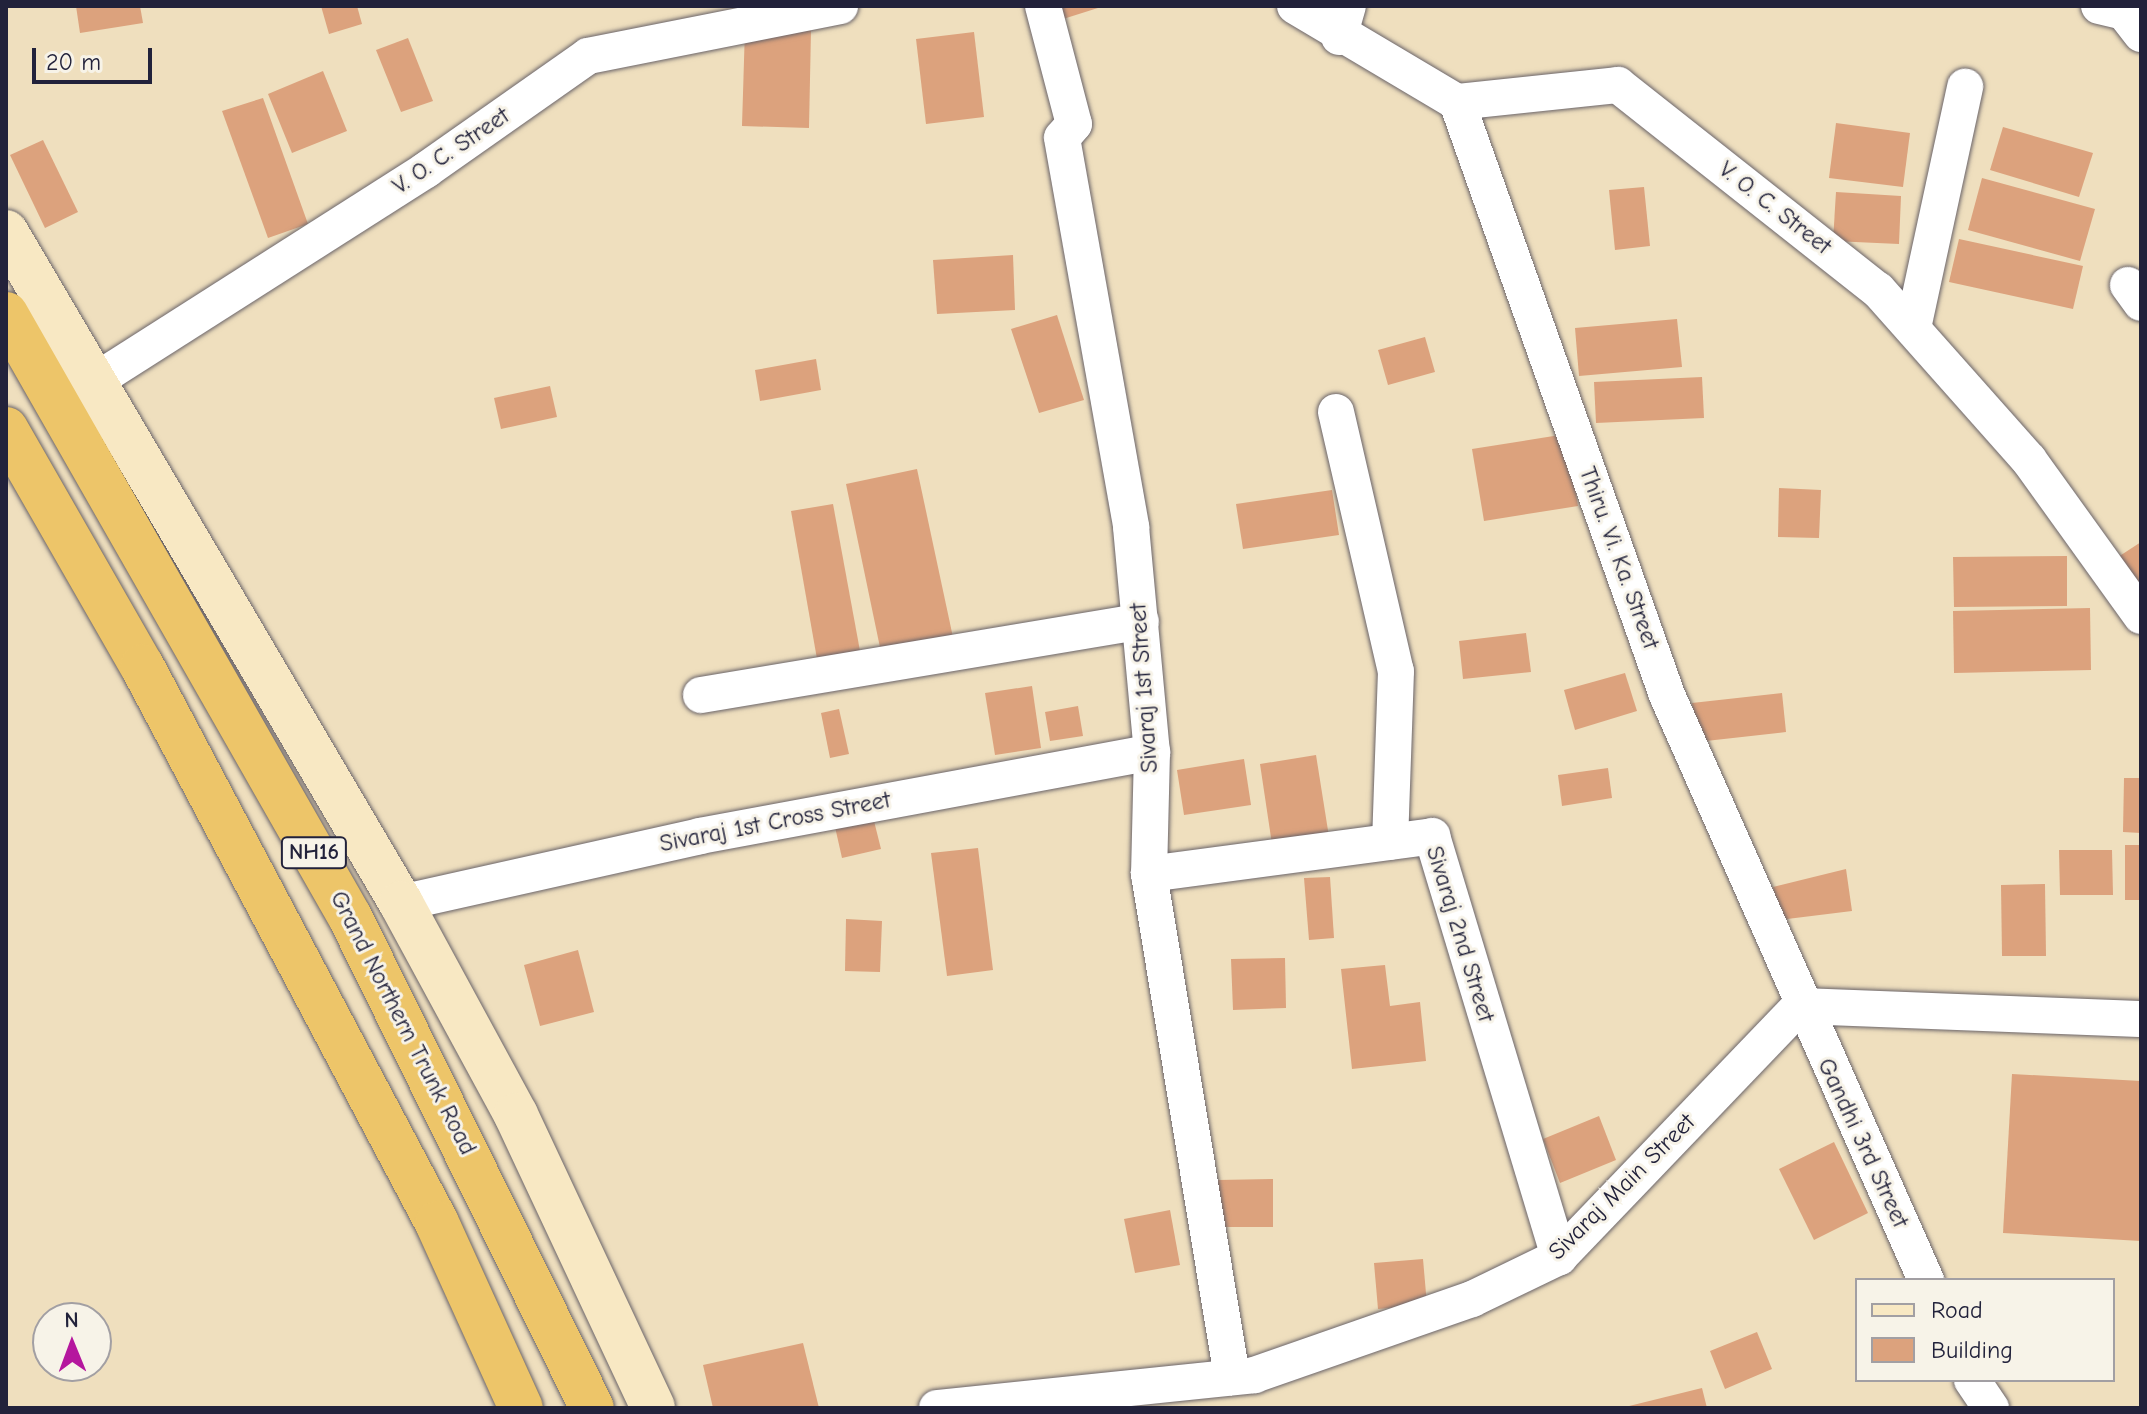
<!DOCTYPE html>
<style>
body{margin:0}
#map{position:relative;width:2147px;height:1414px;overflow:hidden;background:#efdfbe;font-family:"Comic Neue",sans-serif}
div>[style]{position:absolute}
.building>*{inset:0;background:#dca27d}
.roads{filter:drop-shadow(0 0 2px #6a6469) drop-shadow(0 0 2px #6a6469)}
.street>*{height:36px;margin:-18px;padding:0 18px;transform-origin:18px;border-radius:18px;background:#fff}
.secondary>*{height:44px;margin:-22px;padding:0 22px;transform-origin:22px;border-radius:22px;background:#f8e8c3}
.highway>*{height:44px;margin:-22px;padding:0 22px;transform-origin:22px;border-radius:22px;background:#edc569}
span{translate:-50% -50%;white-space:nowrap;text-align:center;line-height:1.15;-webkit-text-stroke:6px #f7f3e8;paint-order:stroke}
.shield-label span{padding:2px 6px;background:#f7f3e8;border:2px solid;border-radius:6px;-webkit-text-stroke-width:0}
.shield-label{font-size:22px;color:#22223b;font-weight:700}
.street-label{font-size:24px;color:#22223b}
.frame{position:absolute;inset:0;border:8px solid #22223b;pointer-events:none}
.legend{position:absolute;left:1855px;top:1278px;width:260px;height:104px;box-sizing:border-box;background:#f7f3e8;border:2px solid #a29fa3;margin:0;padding:10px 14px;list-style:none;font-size:24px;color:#22223b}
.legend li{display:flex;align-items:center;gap:16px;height:40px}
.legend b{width:40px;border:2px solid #a29fa3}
.north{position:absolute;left:32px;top:1302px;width:80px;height:80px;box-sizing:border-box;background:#f7f3e8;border:2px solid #a29fa3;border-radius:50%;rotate:359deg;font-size:22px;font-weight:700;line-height:32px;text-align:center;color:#22223b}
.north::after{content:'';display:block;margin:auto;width:28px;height:36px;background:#b5179e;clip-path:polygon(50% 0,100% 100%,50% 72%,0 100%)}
.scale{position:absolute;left:32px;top:48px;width:120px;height:36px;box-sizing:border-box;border:4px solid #22223b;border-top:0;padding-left:10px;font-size:24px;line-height:28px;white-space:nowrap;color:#22223b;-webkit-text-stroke:6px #f7f3e8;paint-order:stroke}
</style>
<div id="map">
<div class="building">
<i style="clip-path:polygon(76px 6px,140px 6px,143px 23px,80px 33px)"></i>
<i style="clip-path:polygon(321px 6px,357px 6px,362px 24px,329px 34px)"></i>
<i style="clip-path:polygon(1056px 6px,1101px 6px,1101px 7px,1060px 20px)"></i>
<i style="clip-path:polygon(745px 28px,811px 30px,809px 128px,742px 126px)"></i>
<i style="clip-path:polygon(974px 32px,984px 117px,926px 124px,916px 39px)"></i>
<i style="clip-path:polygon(408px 38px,433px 101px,401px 112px,376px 50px)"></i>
<i style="clip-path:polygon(323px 71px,347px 131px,292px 153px,268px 94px)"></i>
<i style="clip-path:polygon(263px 98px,308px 224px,268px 238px,222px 111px)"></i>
<i style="clip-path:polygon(1836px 123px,1910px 133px,1903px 187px,1829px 178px)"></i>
<i style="clip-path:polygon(2003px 127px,2093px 153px,2079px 197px,1990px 170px)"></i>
<i style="clip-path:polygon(43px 140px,78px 212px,45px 228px,10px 155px)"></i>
<i style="clip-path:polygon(1982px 178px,2095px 209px,2080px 261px,1968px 230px)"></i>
<i style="clip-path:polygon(1644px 187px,1650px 246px,1615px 250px,1609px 190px)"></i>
<i style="clip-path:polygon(1836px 192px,1901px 196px,1899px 244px,1833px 241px)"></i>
<i style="clip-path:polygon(1959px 239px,2083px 266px,2073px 309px,1949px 282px)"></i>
<i style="clip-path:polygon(1013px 255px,1015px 310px,937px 314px,933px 260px)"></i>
<i style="clip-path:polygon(1057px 315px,1084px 400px,1039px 413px,1011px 329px)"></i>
<i style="clip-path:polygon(1677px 319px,1682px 367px,1579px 376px,1575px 328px)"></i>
<i style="clip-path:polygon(1425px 337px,1435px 372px,1388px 385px,1378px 350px)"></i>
<i style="clip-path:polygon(816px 359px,821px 390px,760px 401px,755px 370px)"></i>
<i style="clip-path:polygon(1702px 377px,1704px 418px,1596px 423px,1594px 382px)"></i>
<i style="clip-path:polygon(550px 386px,557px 417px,501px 429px,494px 398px)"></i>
<i style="clip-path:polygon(1566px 434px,1578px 506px,1484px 521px,1472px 449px)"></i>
<i style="clip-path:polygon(917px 469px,954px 642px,882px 657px,846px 484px)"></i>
<i style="clip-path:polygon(1779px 488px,1821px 490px,1819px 538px,1778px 537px)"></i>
<i style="clip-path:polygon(1332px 490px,1339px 535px,1243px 549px,1236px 504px)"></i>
<i style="clip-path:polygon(833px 504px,860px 651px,817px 659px,791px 511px)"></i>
<i style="clip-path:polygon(2141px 542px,2141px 598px,2115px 559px)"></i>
<i style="clip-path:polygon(2067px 556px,2067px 606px,1954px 607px,1953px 557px)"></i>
<i style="clip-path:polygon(2090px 608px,2091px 670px,1954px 673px,1953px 611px)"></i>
<i style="clip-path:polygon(1526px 633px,1531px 672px,1463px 679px,1459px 641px)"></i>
<i style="clip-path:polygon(1625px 673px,1637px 711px,1575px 730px,1564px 690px)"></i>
<i style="clip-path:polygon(1032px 686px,1041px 748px,995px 755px,985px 693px)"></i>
<i style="clip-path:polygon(1782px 693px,1786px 732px,1697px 742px,1692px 703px)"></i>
<i style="clip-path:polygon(1078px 706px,1083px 736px,1050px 741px,1045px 712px)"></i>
<i style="clip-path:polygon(839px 709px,849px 754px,830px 758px,821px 713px)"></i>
<i style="clip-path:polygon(1316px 755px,1330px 843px,1273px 851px,1260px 764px)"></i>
<i style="clip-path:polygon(1244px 759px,1251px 805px,1184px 815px,1177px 770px)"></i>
<i style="clip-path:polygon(1608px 768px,1612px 798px,1562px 806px,1558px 775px)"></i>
<i style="clip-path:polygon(2124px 778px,2141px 778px,2141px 833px,2123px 832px)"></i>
<i style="clip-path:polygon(871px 809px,881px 849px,842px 858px,833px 818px)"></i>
<i style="clip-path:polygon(2125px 845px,2141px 845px,2141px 900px,2125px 900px)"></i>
<i style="clip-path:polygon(978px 848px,993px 970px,947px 976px,931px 853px)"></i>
<i style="clip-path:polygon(2059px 850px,2112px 850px,2113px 895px,2060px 895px)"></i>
<i style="clip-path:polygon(1846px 869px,1852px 911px,1779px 920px,1773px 887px)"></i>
<i style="clip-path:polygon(1330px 877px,1334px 938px,1309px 940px,1304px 878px)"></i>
<i style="clip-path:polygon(2045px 884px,2046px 956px,2002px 956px,2001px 885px)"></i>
<i style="clip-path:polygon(846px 919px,882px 921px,880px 972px,845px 971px)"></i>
<i style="clip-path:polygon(578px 950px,594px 1012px,540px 1026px,524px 965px)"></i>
<i style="clip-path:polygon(1285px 958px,1286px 1008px,1233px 1010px,1231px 959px)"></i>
<i style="clip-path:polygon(1385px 965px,1390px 1006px,1420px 1002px,1426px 1061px,1352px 1069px,1341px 969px)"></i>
<i style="clip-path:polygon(2012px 1074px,2141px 1081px,2141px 1241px,2003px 1233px)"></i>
<i style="clip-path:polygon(1599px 1116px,1616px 1160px,1560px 1183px,1543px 1139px)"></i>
<i style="clip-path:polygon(1834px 1142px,1868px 1213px,1814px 1240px,1779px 1169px)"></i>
<i style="clip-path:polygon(1273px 1179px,1273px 1227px,1218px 1227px,1218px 1180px)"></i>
<i style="clip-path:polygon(1170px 1210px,1180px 1265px,1135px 1273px,1124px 1219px)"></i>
<i style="clip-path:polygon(1423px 1259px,1427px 1305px,1378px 1309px,1374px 1263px)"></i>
<i style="clip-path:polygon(1757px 1332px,1772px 1369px,1725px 1389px,1710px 1351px)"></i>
<i style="clip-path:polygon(803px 1343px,819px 1408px,713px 1408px,703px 1365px)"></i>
<i style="clip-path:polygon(1702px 1388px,1707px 1408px,1625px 1408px,1625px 1407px)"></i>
</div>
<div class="roads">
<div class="street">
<i style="left:1043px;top:6px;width:122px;rotate:75.3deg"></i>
<i style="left:1074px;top:124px;width:18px;rotate:131deg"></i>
<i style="left:1062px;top:138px;width:395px;rotate:79.9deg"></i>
<i style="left:1131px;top:527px;width:226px;rotate:84.7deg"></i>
<i style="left:1152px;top:752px;width:122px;rotate:91.4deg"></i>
<i style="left:1149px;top:874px;width:510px;rotate:80.63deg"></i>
<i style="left:1295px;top:6px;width:188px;rotate:30.7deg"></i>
<i style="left:1457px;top:102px;width:162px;rotate:-6deg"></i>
<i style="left:1618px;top:85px;width:331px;rotate:38.3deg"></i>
<i style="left:1878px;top:290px;width:227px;rotate:48.4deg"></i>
<i style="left:2029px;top:460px;width:192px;rotate:54.3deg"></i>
<i style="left:2099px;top:6px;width:26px;rotate:13deg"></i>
<i style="left:2124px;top:12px;width:28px;rotate:52deg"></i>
<i style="left:1339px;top:37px;width:32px;rotate:-74deg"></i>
<i style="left:1457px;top:102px;width:629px;rotate:70.5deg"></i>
<i style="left:1667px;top:695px;width:640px;rotate:66.12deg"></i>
<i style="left:2128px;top:285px;width:22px;rotate:54deg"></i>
<i style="left:1913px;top:328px;width:247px;rotate:-77.8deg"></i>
<i style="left:95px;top:381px;width:393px;rotate:-32.5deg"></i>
<i style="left:426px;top:170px;width:198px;rotate:-35.1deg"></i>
<i style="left:588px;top:56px;width:257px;rotate:-11.2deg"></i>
<i style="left:1336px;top:412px;width:266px;rotate:77deg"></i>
<i style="left:1396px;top:671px;width:171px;rotate:92deg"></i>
<i style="left:701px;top:695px;width:446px;rotate:-9.5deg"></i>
<i style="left:1149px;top:874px;width:286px;rotate:-7.6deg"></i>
<i style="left:1432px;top:836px;width:440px;rotate:73.2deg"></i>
<i style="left:401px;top:903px;width:306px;rotate:-12.6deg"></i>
<i style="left:700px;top:836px;width:460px;rotate:-10.5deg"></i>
<i style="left:1972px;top:1380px;width:34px;rotate:56deg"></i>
<i style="left:937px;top:1408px;width:319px;rotate:-5.9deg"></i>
<i style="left:1254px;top:1375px;width:231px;rotate:-19.2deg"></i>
<i style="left:1472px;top:1299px;width:97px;rotate:-25.8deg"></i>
<i style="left:1559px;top:1257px;width:348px;rotate:-46.2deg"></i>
<i style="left:1800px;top:1006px;width:341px;rotate:2.2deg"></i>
</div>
<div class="secondary">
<i style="left:6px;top:232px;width:779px;rotate:59.52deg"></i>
<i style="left:401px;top:903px;width:241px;rotate:61.5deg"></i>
<i style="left:516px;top:1115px;width:323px;rotate:64.9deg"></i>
</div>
<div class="highway">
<i style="left:6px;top:314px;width:694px;rotate:60.3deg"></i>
<i style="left:350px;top:917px;width:547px;rotate:63.76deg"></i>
<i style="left:6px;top:429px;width:273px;rotate:60.2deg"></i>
<i style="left:142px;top:666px;width:630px;rotate:62.09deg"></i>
<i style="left:437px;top:1223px;width:203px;rotate:65.6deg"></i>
</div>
</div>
<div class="shield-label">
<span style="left:314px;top:853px">NH16</span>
</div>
<div class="street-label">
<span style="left:451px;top:151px;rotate:-34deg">V. O. C. Street</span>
<span style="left:1775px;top:208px;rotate:38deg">V. O. C. Street</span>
<span style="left:1619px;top:558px;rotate:70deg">Thiru. Vi. Ka. Street</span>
<span style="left:1144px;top:688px;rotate:-94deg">Sivaraj 1st Street</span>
<span style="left:775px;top:822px;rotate:-11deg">Sivaraj 1st Cross Street</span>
<span style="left:1460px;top:934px;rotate:73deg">Sivaraj 2nd Street</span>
<span style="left:403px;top:1023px;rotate:63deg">Grand Northern Trunk Road</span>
<span style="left:1863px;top:1143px;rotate:65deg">Gandhi 3rd Street</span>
<span style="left:1622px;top:1187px;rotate:-45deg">Sivaraj Main Street</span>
</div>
<div class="frame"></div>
<ul class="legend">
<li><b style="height:10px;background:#f8e8c3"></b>Road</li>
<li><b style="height:22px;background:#dca27d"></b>Building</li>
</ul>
<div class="north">N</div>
<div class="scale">20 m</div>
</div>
